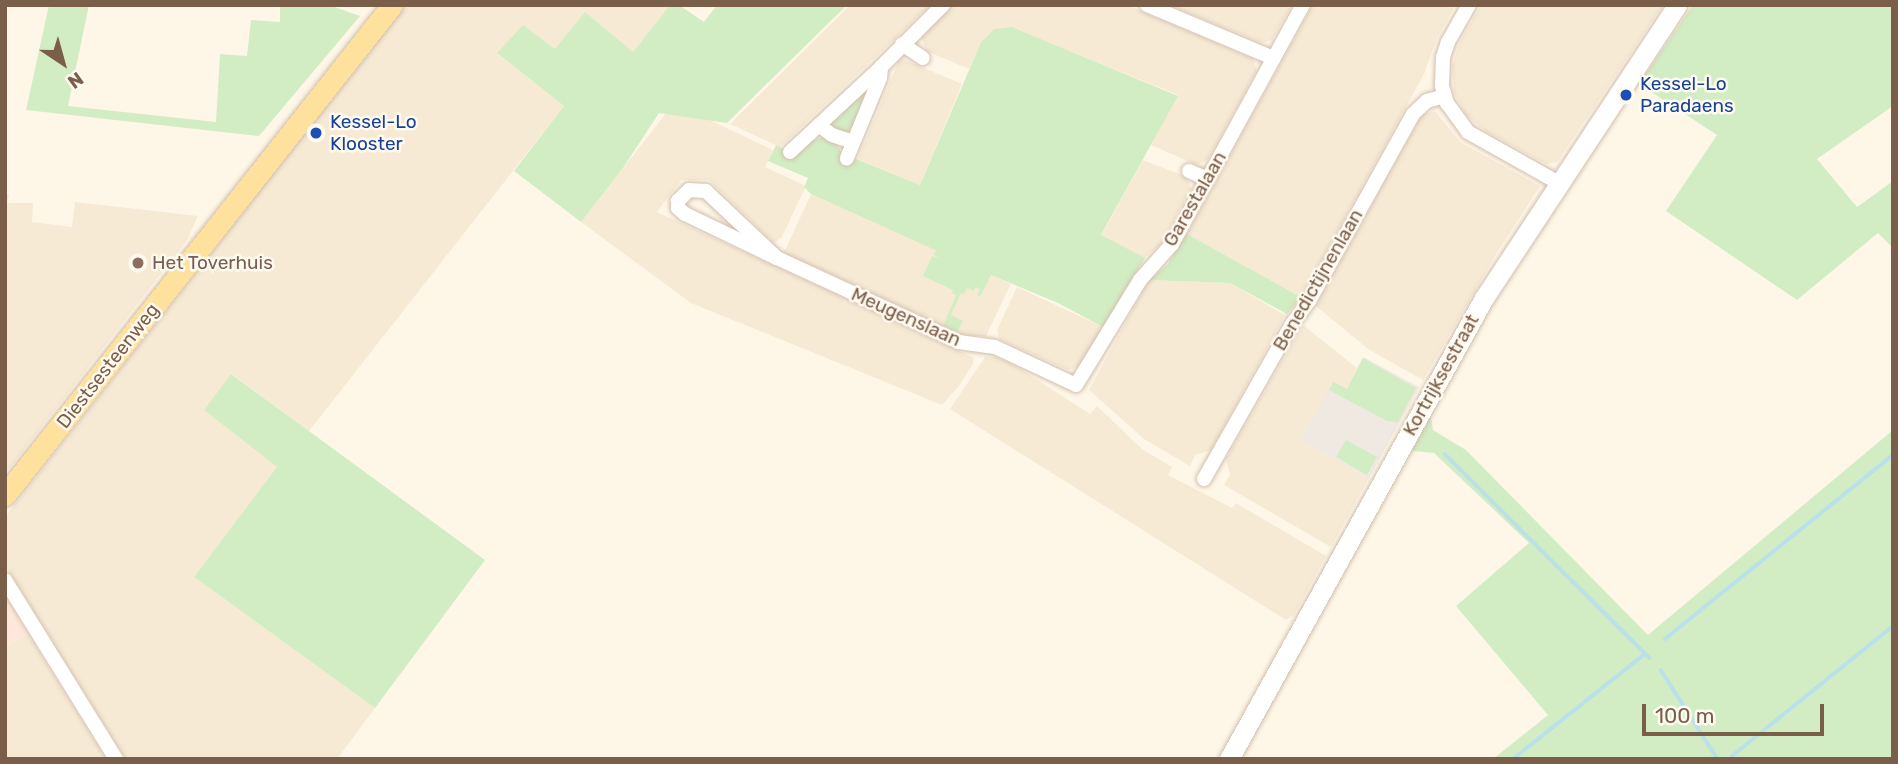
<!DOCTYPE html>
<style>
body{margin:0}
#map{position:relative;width:1898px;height:764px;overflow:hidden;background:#fef7e8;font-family:Rubik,sans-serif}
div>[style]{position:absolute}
.residential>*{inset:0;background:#f6ead5}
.commercial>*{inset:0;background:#ffe8db}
.industrial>*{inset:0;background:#efe9e1}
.green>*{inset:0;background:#d2edc4}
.stream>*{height:3.5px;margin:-1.75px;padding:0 1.75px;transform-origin:1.75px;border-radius:1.75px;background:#bae0ea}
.roads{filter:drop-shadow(0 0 2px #d2bfac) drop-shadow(0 0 2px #d2bfac)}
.street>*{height:14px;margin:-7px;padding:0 7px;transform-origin:7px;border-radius:7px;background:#fff}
.secondary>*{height:19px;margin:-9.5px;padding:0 9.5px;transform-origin:9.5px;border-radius:9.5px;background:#fff}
.primary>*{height:21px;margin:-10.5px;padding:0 10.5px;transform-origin:10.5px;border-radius:10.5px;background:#ffe19e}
.dots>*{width:19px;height:19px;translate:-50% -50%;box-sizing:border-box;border:4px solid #fffaf0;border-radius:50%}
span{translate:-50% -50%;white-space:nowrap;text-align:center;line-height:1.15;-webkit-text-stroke:5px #fffaf0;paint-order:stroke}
.transit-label{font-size:19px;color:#164399}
.left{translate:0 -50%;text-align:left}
.street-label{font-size:19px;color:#7b5e49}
.education-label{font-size:19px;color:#785e54}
.frame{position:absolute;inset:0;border:7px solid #7b5e49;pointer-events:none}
.north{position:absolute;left:28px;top:28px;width:70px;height:70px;-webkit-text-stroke:5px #fffaf0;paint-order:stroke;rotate:144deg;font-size:19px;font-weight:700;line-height:28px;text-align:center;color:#7b5e49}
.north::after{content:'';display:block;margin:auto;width:24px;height:32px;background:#7b5e49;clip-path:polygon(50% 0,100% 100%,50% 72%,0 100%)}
.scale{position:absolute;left:1642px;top:704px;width:182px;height:32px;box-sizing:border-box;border:4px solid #7b5e49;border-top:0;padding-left:9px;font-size:21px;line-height:24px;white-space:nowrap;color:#7b5e49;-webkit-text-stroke:5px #fffaf0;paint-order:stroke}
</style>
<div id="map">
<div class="residential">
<i style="clip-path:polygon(405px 5px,670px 5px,633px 52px,555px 49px,498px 54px,564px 106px,309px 431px,232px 374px,204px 410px,278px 467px,194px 577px,375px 708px,337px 759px,126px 759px,5px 565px,5px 517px)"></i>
<i style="clip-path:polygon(850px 5px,930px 5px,780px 147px,730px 124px)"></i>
<i style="clip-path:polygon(953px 5px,1127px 5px,1253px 59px,1257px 70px,1208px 159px,1197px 165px,1151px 145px,1178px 95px,1040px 39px,994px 29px,981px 42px,969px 69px,926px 51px,921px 36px)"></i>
<i style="clip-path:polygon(1170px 5px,1292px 5px,1272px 40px,1262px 43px)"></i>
<i style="clip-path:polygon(1313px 5px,1453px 5px,1454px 8px,1437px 38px,1424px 74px,1301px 297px,1187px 234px)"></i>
<i style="clip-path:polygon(1481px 5px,1663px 5px,1557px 162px,1546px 164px,1487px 132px,1466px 115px,1454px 92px,1452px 66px,1460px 42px)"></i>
<i style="clip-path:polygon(900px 58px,962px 84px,920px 185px,858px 159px)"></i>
<i style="clip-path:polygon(674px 103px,773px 150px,765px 167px,806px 186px,782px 237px,774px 243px,709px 180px,681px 180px,657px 212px,974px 358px,973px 364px,959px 386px,942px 405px,691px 303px,581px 222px)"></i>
<i style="clip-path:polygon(1435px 111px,1460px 142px,1540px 186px,1498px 251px,1423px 380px,1368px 349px,1316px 306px,1422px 115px)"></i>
<i style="clip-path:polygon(1143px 160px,1187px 177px,1191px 189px,1160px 245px,1144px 258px,1100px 238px)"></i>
<i style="clip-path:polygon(5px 194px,9px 194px,7px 203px,33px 203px,32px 222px,72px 227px,75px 202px,198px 216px,187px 240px,9px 469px,5px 468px)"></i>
<i style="clip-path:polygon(811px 194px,1011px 284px,986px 336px,966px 336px,784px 253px)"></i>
<i style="clip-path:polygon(1149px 280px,1230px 283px,1285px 315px,1211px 450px,1195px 455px,1190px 466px,1144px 439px,1089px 390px)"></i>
<i style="clip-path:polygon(1017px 287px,1103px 327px,1081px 366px,1068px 370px,999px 339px,997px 330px)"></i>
<i style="clip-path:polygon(1303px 325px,1357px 368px,1346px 389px,1334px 383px,1301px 440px,1369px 478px,1331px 547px,1224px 485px,1230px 475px,1226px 459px)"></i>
<i style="clip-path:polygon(985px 357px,996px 357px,1016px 366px,1090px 414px,1097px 406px,1142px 449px,1172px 467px,1168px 475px,1232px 508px,1236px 503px,1326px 556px,1294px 615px,1286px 620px,950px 409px)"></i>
<i style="clip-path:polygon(28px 634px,106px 759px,5px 759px,5px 646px)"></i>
</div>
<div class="commercial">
<i style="clip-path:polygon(5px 594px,28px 634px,5px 646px)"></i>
</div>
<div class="industrial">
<i style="clip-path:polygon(1363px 357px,1419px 387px,1369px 478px,1300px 440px,1333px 382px,1346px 389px)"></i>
</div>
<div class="green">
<i style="clip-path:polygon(49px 5px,89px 5px,68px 106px,216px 122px,220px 54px,247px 56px,251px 20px,280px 22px,280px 5px,329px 5px,360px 16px,259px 136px,26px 110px)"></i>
<i style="clip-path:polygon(670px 5px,679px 5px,704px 22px,717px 5px,847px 5px,727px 123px,659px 113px,623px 168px,581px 222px,514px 171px,564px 106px,497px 53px,523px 25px,555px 49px,585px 12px,633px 52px)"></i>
<i style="clip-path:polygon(1693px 5px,1893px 5px,1893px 106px,1817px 159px,1857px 207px,1893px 181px,1893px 248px,1878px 233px,1797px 300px,1666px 211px,1717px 135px,1639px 84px)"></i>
<i style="clip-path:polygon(1012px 27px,1178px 96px,1101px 235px,1145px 258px,1103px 327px,1058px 303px,991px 275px,980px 297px,977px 295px,980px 289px,976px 287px,974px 291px,967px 288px,964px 294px,961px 293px,951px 315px,963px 321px,957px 332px,943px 326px,956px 295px,952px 293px,953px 290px,923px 276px,932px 256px,941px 259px,933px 254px,937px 251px,811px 194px,804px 187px,808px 178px,768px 161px,776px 145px,784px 149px,824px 137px,834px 140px,845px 158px,854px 158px,920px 185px,981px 42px,994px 29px)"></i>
<i style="clip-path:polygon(872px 80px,854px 130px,845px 133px,833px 129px,830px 121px)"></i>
<i style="clip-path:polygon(1187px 234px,1243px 265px,1301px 297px,1287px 314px,1230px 283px,1149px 280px,1167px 265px)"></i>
<i style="clip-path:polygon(1363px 358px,1416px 388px,1398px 422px,1387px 421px,1329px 390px,1333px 382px,1347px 389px)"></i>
<i style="clip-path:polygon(231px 374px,485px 560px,375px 708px,194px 577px,277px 467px,204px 410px)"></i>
<i style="clip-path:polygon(1430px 412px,1433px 430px,1466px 450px,1648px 635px,1893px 430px,1893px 759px,1493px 759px,1548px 715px,1456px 606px,1529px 543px,1434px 453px,1412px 451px)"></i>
<i style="clip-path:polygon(1346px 440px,1377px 457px,1367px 475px,1336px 457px)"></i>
</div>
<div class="stream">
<i style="left:1445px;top:454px;width:289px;rotate:44.9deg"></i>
<i style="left:1665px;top:639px;width:293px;rotate:-38.9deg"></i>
<i style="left:1661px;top:670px;width:106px;rotate:57.4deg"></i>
<i style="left:1732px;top:756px;width:207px;rotate:-38.9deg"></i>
<i style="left:1513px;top:759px;width:169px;rotate:-38.5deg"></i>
</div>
<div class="roads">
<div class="street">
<i style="left:1147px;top:5px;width:137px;rotate:22.8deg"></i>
<i style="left:1469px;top:5px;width:43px;rotate:119.6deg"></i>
<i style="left:1448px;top:42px;width:16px;rotate:108deg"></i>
<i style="left:1443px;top:57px;width:29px;rotate:92deg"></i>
<i style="left:1442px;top:86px;width:18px;rotate:74deg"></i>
<i style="left:1447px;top:103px;width:36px;rotate:54deg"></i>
<i style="left:1468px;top:132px;width:104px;rotate:29.3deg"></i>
<i style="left:902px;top:44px;width:25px;rotate:34deg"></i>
<i style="left:881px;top:67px;width:88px;rotate:-45deg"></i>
<i style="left:819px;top:125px;width:16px;rotate:38deg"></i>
<i style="left:832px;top:135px;width:22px;rotate:18deg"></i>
<i style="left:790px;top:152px;width:125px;rotate:-43deg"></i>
<i style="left:881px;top:67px;width:11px;rotate:95deg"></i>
<i style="left:880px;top:78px;width:87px;rotate:112.4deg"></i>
<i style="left:1189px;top:171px;width:21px;rotate:23deg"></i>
<i style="left:777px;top:258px;width:98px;rotate:-136.7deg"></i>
<i style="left:706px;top:191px;width:17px;rotate:-177deg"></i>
<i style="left:689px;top:190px;width:16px;rotate:135deg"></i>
<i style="left:678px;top:201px;width:7px;rotate:90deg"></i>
<i style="left:678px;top:208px;width:9px;rotate:41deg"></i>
<i style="left:685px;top:214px;width:102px;rotate:25.6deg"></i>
<i style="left:777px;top:258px;width:200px;rotate:24.8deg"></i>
<i style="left:959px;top:342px;width:36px;rotate:8deg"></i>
<i style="left:995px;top:347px;width:89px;rotate:25.1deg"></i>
<i style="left:1076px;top:385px;width:123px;rotate:-58.6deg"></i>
<i style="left:1140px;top:280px;width:48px;rotate:-48.4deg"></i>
<i style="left:1172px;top:244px;width:273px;rotate:-61.3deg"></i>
<i style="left:1204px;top:479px;width:178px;rotate:-60.4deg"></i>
<i style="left:1292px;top:324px;width:29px;rotate:-54deg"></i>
<i style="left:1309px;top:301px;width:214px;rotate:-60.9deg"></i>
<i style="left:1413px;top:114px;width:19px;rotate:-43deg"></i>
<i style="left:1427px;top:101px;width:18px;rotate:-16deg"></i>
<i style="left:5px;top:580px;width:211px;rotate:58.2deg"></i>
</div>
<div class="secondary">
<i style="left:1229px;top:759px;width:527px;rotate:-61.05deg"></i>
<i style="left:1484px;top:298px;width:351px;rotate:-56.6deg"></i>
</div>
<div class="primary">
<i style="left:5px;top:495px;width:624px;rotate:-51.7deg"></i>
</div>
</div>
<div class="dots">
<i style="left:1626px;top:95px;background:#1a4fb4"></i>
<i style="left:316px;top:133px;background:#1a4fb4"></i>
<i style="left:138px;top:263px;background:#8d6e63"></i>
</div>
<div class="transit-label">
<span class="left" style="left:1640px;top:95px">Kessel-Lo<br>Paradaens</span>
<span class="left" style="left:330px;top:133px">Kessel-Lo<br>Klooster</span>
</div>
<div class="street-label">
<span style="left:1195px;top:199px;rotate:-60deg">Garestalaan</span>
<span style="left:1318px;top:280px;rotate:-60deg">Benedictijnenlaan</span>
<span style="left:906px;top:317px;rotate:24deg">Meugenslaan</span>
<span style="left:108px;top:366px;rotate:-52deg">Diestsesteenweg</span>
<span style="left:1441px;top:375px;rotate:-61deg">Kortrijksestraat</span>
</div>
<div class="education-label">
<span class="left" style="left:152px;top:263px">Het Toverhuis</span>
</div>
<div class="frame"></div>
<div class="north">N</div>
<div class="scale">100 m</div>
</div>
